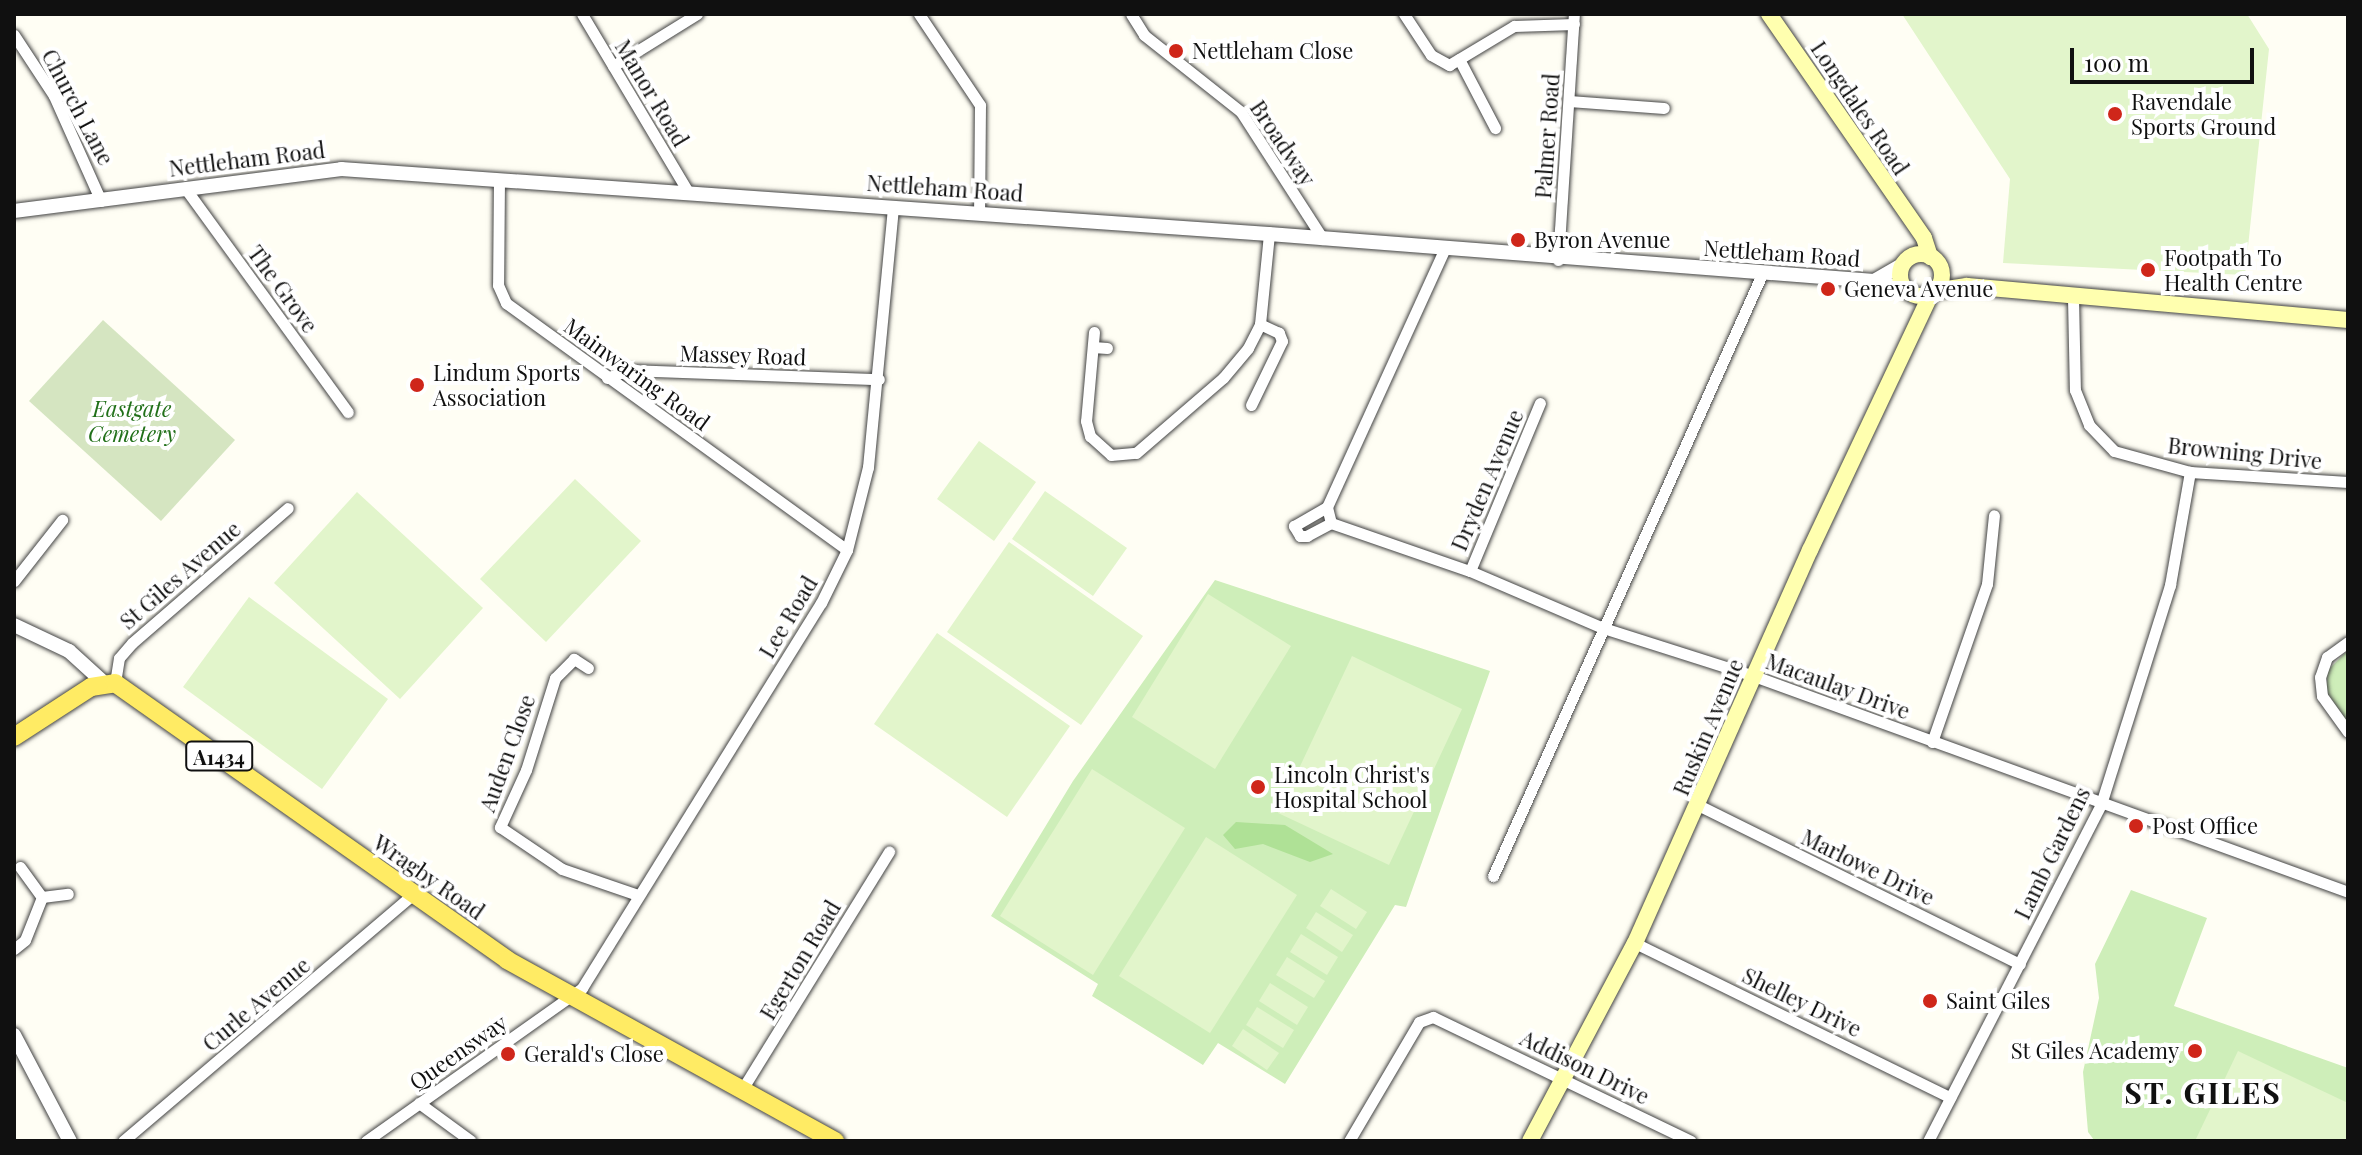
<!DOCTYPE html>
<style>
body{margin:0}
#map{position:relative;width:2362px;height:1155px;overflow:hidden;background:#fffef4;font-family:"Playfair Display",serif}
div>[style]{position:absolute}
.green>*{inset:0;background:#ceeeb9}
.forest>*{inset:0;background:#afe196}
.cemetery>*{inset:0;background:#d5e5c1}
.pitch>*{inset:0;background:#e2f5cb}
.roads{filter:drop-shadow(0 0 2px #434343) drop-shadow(0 0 2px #434343)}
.minor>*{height:11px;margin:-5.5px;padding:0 5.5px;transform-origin:5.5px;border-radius:5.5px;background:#fff}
.tertiary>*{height:14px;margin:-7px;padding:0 7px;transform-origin:7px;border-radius:7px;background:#fff}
.secondary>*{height:16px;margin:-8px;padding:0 8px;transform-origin:8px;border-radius:8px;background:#ffffaf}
.secondary>.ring{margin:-8px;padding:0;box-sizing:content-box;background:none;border:16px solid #ffffaf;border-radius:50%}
.primary>*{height:18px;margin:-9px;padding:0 9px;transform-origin:9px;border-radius:9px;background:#ffeb64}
.dots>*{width:22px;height:22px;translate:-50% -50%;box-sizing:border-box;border:4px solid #fff;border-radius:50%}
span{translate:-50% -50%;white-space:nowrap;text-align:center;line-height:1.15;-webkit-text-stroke:8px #fff;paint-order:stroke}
.shield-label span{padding:2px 6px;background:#fff;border:2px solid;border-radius:6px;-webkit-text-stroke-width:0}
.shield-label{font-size:20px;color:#101010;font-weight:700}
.poi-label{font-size:22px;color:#101010}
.left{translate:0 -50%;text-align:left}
.right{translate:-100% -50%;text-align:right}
.street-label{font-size:22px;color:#101010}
.park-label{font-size:22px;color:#217019;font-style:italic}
.district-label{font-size:30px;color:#101010;font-weight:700;letter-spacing:2px}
.frame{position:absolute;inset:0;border:16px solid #101010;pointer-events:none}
.scale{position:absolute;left:2070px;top:48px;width:184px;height:36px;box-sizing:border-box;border:4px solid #101010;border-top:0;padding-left:10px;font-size:24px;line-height:28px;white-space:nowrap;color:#101010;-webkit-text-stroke:6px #fff;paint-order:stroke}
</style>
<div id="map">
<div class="green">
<i style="clip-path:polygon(1215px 580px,1490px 671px,1406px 907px,1395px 905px,1285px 1084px,1218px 1043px,1203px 1065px,1092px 996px,1098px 984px,991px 916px,1073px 781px)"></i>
<i style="clip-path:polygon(2348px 650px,2348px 723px,2326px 691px,2328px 670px)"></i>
<i style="clip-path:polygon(2131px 890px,2207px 918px,2174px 1006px,2348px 1068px,2348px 1141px,2094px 1140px,2088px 1132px,2083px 1072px,2099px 998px,2095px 964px)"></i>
</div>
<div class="forest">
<i style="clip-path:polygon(1236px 822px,1285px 825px,1333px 854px,1310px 862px,1263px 844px,1235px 849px,1223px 835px)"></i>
</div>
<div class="cemetery">
<i style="clip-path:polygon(103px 320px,235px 440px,161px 521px,29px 401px)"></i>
</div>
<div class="pitch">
<i style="clip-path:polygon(1902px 14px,2247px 14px,2269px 49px,2245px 275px,2003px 263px,2010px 179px)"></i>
<i style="clip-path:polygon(979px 441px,1036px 482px,994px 541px,937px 499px)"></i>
<i style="clip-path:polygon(575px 479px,641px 541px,546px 642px,480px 579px)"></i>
<i style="clip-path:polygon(1045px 491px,1127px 548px,1093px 596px,1012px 539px)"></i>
<i style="clip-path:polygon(357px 492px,483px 608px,400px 699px,274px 583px)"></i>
<i style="clip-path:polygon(1009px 542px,1143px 636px,1081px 725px,947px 632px)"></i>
<i style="clip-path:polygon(1208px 594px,1291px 646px,1215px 769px,1132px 717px)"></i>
<i style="clip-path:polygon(249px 597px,388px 699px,322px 789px,183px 687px)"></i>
<i style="clip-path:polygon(937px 633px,1070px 726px,1007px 817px,874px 724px)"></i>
<i style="clip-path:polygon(1352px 656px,1462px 709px,1389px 865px,1278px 813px)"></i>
<i style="clip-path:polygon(1092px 769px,1185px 828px,1093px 975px,1000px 916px)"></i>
<i style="clip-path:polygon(1206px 837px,1297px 895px,1210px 1033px,1119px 976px)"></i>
<i style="clip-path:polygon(1331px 889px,1367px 912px,1356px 929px,1320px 906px)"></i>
<i style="clip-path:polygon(1316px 912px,1353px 935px,1342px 952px,1306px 928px)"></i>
<i style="clip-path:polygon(1301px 934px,1338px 957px,1327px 975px,1290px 952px)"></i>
<i style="clip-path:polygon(1287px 957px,1325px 981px,1314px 998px,1276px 975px)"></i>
<i style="clip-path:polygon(1270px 983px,1308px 1007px,1297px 1025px,1259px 1001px)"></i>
<i style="clip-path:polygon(1257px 1007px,1294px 1030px,1283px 1048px,1246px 1025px)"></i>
<i style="clip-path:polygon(1243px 1029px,1279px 1053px,1267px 1070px,1232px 1046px)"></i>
<i style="clip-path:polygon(2238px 1051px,2348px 1103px,2348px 1141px,2195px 1141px)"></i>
</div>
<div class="roads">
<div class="minor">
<i style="left:582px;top:14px;width:207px;rotate:59.2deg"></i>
<i style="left:919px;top:14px;width:110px;rotate:56.2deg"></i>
<i style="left:980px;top:105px;width:107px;rotate:90.5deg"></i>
<i style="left:1131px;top:14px;width:25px;rotate:58deg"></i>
<i style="left:1144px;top:35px;width:124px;rotate:38.4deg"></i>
<i style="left:1241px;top:112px;width:151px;rotate:57.2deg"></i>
<i style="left:1404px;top:14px;width:49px;rotate:56.6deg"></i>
<i style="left:1431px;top:55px;width:21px;rotate:29deg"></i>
<i style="left:1449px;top:65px;width:76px;rotate:-31deg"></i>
<i style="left:1514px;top:26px;width:60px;rotate:-1.9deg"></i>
<i style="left:14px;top:35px;width:73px;rotate:56.7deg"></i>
<i style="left:54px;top:96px;width:115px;rotate:65.9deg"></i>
<i style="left:1459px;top:59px;width:78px;rotate:62.4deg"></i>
<i style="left:613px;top:66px;width:99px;rotate:-31.8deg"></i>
<i style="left:1569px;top:101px;width:95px;rotate:4.2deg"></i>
<i style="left:499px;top:179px;width:106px;rotate:90.5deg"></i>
<i style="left:498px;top:285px;width:20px;rotate:66deg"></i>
<i style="left:506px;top:303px;width:421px;rotate:35.9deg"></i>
<i style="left:185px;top:188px;width:277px;rotate:54deg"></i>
<i style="left:1558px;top:260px;width:247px;rotate:-86.3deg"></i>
<i style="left:2073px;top:298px;width:92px;rotate:88.8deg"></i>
<i style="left:2075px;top:390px;width:38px;rotate:68deg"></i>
<i style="left:2089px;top:425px;width:36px;rotate:46deg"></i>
<i style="left:2114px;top:451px;width:79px;rotate:15.4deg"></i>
<i style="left:2190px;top:472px;width:158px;rotate:3.6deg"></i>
<i style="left:1094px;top:332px;width:89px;rotate:95.1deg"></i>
<i style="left:1086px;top:421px;width:16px;rotate:75deg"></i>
<i style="left:1090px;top:436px;width:28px;rotate:42deg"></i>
<i style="left:1111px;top:455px;width:25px;rotate:-5deg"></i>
<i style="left:1136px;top:453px;width:115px;rotate:-40.8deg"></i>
<i style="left:1223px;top:378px;width:39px;rotate:-50deg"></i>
<i style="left:1248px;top:348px;width:27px;rotate:-63deg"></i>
<i style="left:1260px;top:324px;width:90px;rotate:-84.3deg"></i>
<i style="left:1093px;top:347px;width:14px;rotate:4deg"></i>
<i style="left:607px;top:378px;width:22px;rotate:-21deg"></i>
<i style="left:628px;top:370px;width:251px;rotate:2.1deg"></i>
<i style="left:1251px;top:405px;width:71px;rotate:-64.2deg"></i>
<i style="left:1282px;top:341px;width:9px;rotate:-111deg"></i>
<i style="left:1279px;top:333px;width:21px;rotate:-155deg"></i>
<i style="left:1327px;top:507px;width:16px;rotate:76deg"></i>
<i style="left:1331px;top:523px;width:147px;rotate:19.1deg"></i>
<i style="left:1470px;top:571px;width:145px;rotate:23.2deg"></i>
<i style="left:1603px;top:628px;width:158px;rotate:17.6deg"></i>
<i style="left:1754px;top:676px;width:632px;rotate:19.98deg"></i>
<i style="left:1331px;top:523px;width:27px;rotate:152deg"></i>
<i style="left:1307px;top:536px;width:7px;rotate:180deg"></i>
<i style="left:1300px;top:536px;width:12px;rotate:-121deg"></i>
<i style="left:1294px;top:526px;width:38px;rotate:-30deg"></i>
<i style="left:1327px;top:507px;width:282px;rotate:-65.5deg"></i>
<i style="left:1470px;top:571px;width:182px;rotate:-67.4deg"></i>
<i style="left:14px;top:581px;width:78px;rotate:-51.8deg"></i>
<i style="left:2348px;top:642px;width:26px;rotate:144deg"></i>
<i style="left:2327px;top:657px;width:21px;rotate:109deg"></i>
<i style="left:2320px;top:677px;width:19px;rotate:84deg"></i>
<i style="left:2322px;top:696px;width:44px;rotate:54.2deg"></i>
<i style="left:588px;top:668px;width:17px;rotate:-147deg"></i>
<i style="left:574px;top:659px;width:27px;rotate:135deg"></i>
<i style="left:555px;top:678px;width:96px;rotate:107.5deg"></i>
<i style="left:526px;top:770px;width:63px;rotate:114.5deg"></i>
<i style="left:500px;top:827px;width:75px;rotate:34.1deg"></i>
<i style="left:562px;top:869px;width:80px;rotate:18.9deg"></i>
<i style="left:115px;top:683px;width:25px;rotate:-81deg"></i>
<i style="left:119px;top:658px;width:20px;rotate:-49deg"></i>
<i style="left:132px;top:643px;width:206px;rotate:-40.9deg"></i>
<i style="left:1932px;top:742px;width:167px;rotate:-70.8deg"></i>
<i style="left:1987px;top:584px;width:69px;rotate:-84.2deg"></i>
<i style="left:1698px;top:805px;width:359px;rotate:26.3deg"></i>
<i style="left:20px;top:867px;width:37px;rotate:54deg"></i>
<i style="left:42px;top:897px;width:26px;rotate:-7deg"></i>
<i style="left:1493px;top:876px;width:659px;rotate:-65.92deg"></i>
<i style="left:1635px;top:943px;width:351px;rotate:26.1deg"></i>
<i style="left:14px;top:949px;width:14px;rotate:-39deg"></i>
<i style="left:25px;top:940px;width:46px;rotate:-68.4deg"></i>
<i style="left:743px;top:1088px;width:278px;rotate:-58.3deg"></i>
<i style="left:419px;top:1103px;width:64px;rotate:36.2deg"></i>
<i style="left:123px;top:1141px;width:380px;rotate:-40.4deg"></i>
<i style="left:366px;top:1141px;width:265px;rotate:-35.3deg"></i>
<i style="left:582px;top:988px;width:453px;rotate:-58.2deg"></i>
<i style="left:821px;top:603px;width:59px;rotate:-63.9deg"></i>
<i style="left:847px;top:550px;width:86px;rotate:-75.8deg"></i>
<i style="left:868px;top:467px;width:262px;rotate:-84.5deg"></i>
<i style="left:1349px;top:1141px;width:138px;rotate:-59.5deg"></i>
<i style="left:1419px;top:1022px;width:15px;rotate:-20deg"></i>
<i style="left:1433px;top:1017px;width:286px;rotate:25.7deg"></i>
<i style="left:1928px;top:1141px;width:379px;rotate:-62.8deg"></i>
<i style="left:2101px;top:804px;width:230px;rotate:-72.5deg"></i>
<i style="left:2170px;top:585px;width:115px;rotate:-80deg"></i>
</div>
<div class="tertiary">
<i style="left:14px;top:211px;width:330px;rotate:-7.3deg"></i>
<i style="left:341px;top:169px;width:930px;rotate:4.01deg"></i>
<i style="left:1269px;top:234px;width:607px;rotate:4.44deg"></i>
<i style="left:1874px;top:281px;width:33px;rotate:16deg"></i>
<i style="left:1874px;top:281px;width:32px;rotate:-30deg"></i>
<i style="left:14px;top:625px;width:61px;rotate:25.3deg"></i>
<i style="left:69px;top:651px;width:45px;rotate:42.3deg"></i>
<i style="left:14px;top:1035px;width:120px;rotate:62.2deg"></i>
</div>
<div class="secondary">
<i style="left:1769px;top:14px;width:272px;rotate:55.3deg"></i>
<i style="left:1924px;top:238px;width:20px;rotate:72deg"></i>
<i class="ring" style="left:1900px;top:254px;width:26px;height:26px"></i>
<i style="left:1934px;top:291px;width:33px;rotate:-9deg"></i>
<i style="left:1967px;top:286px;width:383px;rotate:5.1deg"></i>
<i style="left:1530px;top:1141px;width:224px;rotate:-62.1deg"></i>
<i style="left:1635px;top:943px;width:430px;rotate:-66deg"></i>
<i style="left:1810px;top:550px;width:283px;rotate:-64.7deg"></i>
</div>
<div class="primary">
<i style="left:14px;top:737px;width:92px;rotate:-33deg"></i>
<i style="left:91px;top:687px;width:24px;rotate:-9deg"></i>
<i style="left:115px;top:683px;width:480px;rotate:35.2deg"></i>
<i style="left:507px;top:960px;width:375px;rotate:28.9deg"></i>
</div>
</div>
<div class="dots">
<i style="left:1176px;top:51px;background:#cf261a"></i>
<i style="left:2115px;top:114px;background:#cf261a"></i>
<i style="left:1518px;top:240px;background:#cf261a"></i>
<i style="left:2148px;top:270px;background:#cf261a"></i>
<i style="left:1828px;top:289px;background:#cf261a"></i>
<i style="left:417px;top:385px;background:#cf261a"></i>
<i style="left:1258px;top:787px;background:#cf261a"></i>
<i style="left:2136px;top:826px;background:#cf261a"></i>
<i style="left:1930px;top:1001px;background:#cf261a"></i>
<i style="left:2195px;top:1051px;background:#cf261a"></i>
<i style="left:508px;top:1054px;background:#cf261a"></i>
</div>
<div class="shield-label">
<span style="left:219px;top:756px">A1434</span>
</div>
<div class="poi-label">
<span class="left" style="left:1192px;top:51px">Nettleham Close</span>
<span class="left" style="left:2131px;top:114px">Ravendale<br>Sports Ground</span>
<span class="left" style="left:1534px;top:240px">Byron Avenue</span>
<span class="left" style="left:2164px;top:270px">Footpath To<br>Health Centre</span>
<span class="left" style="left:1844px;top:289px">Geneva Avenue</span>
<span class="left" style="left:433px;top:385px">Lindum Sports<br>Association</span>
<span class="left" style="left:1274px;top:787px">Lincoln Christ's<br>Hospital School</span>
<span class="left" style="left:2152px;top:826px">Post Office</span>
<span class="left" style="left:1946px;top:1001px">Saint Giles</span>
<span class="right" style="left:2179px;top:1051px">St Giles Academy</span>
<span class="left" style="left:524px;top:1054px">Gerald's Close</span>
</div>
<div class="street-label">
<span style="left:652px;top:93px;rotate:59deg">Manor Road</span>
<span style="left:78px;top:107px;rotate:62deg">Church Lane</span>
<span style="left:1860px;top:108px;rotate:56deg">Longdales Road</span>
<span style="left:1547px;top:136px;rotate:-86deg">Palmer Road</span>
<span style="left:1283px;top:143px;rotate:56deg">Broadway</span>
<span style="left:247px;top:159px;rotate:-7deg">Nettleham Road</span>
<span style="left:945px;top:188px;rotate:4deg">Nettleham Road</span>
<span style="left:1782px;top:253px;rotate:4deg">Nettleham Road</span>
<span style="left:283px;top:289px;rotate:54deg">The Grove</span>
<span style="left:743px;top:355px;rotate:2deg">Massey Road</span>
<span style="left:637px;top:374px;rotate:36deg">Mainwaring Road</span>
<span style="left:2245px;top:453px;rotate:6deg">Browning Drive</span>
<span style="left:1487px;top:480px;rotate:-67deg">Dryden Avenue</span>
<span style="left:180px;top:575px;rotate:-41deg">St Giles Avenue</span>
<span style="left:788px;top:617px;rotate:-59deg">Lee Road</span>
<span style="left:1838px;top:686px;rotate:20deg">Macaulay Drive</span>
<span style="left:1708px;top:727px;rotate:-67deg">Ruskin Avenue</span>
<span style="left:507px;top:753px;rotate:-70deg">Auden Close</span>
<span style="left:2052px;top:853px;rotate:-64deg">Lamb Gardens</span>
<span style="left:1868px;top:867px;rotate:26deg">Marlowe Drive</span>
<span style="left:429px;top:877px;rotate:35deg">Wragby Road</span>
<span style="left:800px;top:960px;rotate:-59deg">Egerton Road</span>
<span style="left:1802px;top:1002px;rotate:26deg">Shelley Drive</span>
<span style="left:256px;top:1004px;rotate:-40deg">Curle Avenue</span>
<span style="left:458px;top:1052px;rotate:-35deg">Queensway</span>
<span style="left:1585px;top:1067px;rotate:26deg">Addison Drive</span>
</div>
<div class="park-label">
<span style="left:132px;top:421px">Eastgate<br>Cemetery</span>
</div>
<div class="district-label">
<span style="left:2203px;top:1092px">ST. GILES</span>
</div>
<div class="frame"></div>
<div class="scale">100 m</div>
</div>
